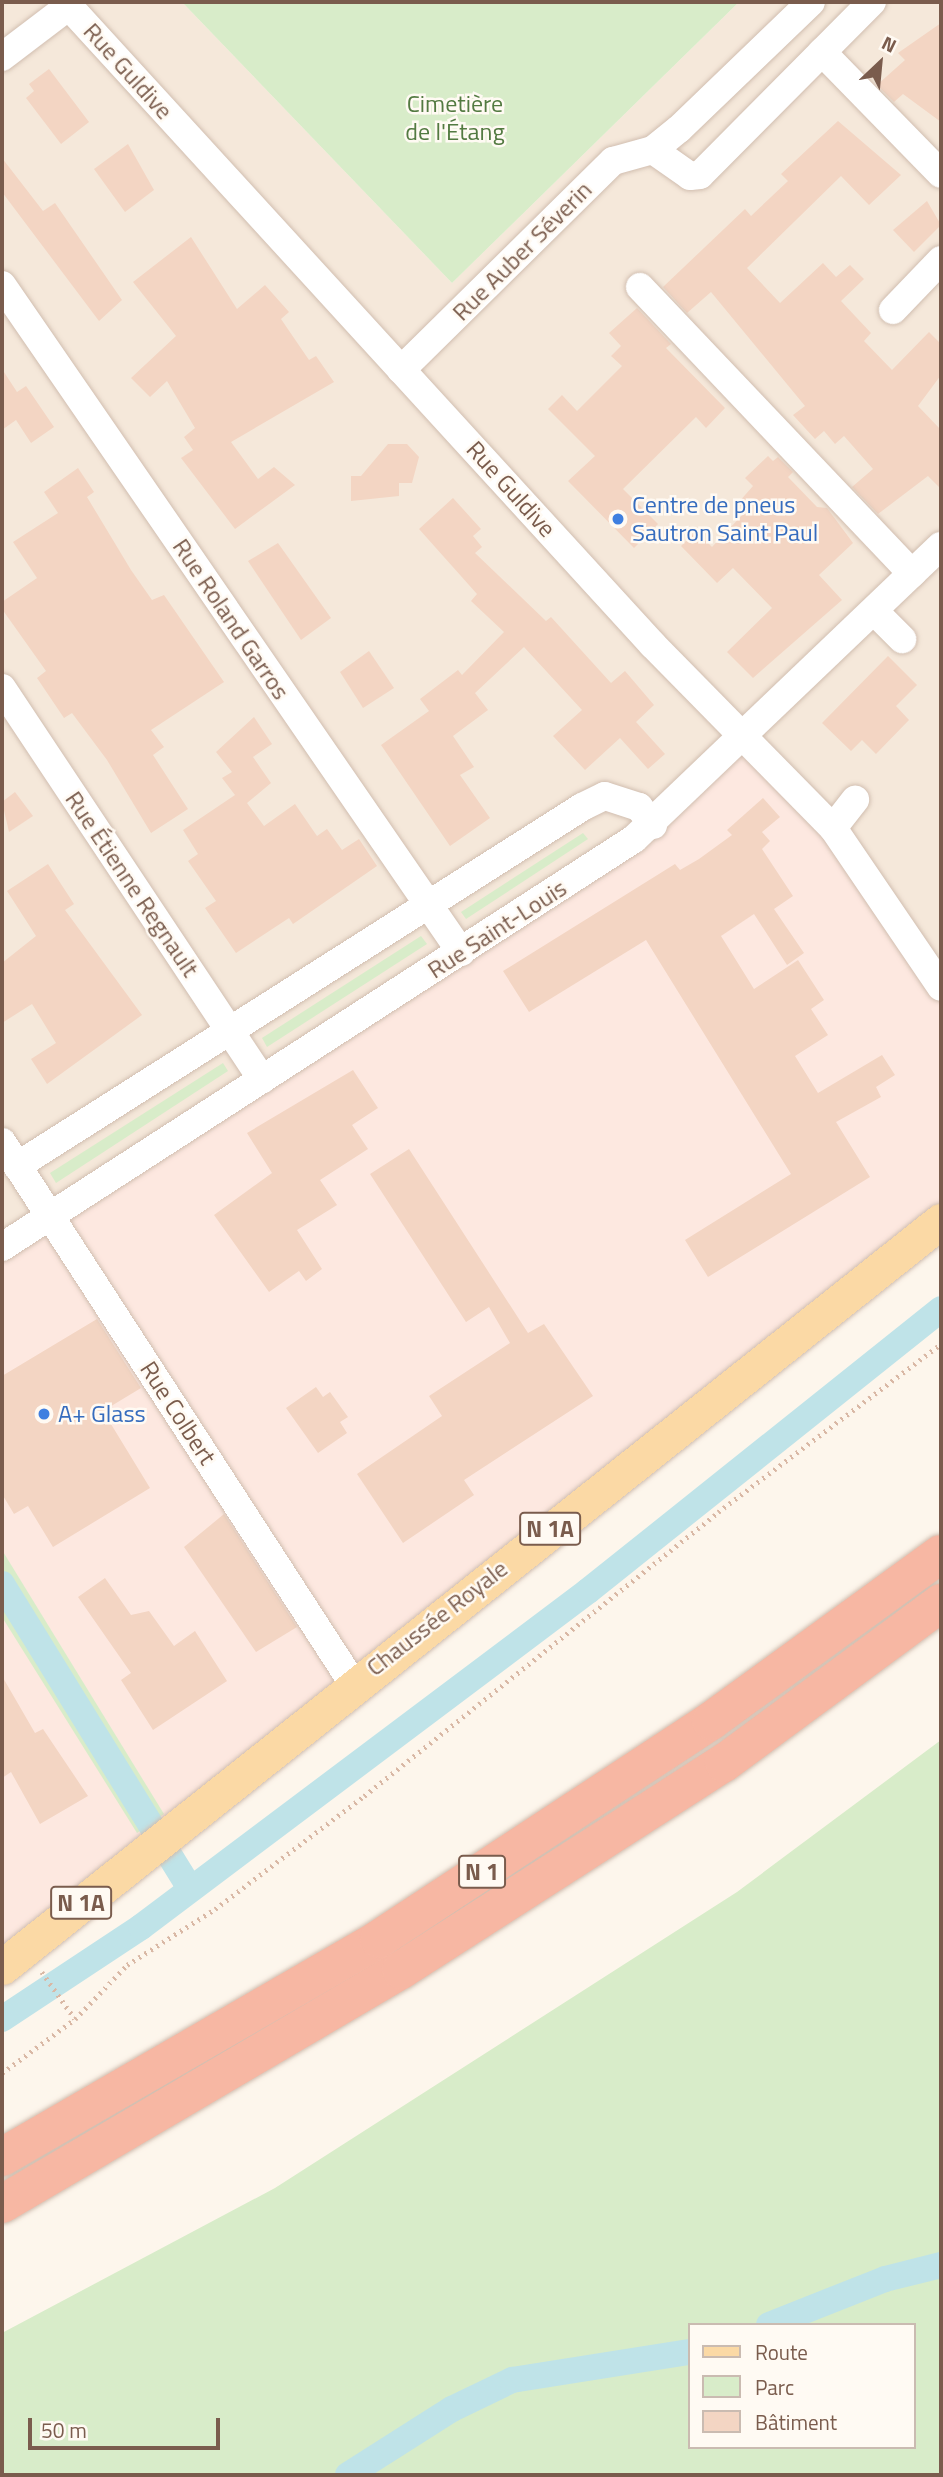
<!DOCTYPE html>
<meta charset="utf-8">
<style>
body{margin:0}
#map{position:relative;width:943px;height:2477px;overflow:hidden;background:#fdf6ec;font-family:"Titillium Web",sans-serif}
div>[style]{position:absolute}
.residential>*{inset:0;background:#f5e8da}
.commercial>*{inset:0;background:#fde8e0}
.green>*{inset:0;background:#d8ecc9}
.canal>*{height:26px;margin:-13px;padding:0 13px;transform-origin:13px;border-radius:13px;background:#bfe3e8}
.building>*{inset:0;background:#f3d5c3}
.path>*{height:4.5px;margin-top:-2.25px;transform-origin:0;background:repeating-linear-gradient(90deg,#d9b8a5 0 2px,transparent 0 7px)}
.roads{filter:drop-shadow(0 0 2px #d1beb0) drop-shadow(0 0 2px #d1beb0)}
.minor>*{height:28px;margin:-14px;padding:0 14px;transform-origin:14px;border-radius:14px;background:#fff}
.major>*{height:35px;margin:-17.5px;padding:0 17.5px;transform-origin:17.5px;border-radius:17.5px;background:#fbd9a5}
.highway>*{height:38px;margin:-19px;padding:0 19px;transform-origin:19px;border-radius:19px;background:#f7b7a3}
.dots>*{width:19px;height:19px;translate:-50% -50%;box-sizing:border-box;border:4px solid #fffaf3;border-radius:50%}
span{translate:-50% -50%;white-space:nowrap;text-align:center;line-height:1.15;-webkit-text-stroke:5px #fffaf3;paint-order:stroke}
.shield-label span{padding:2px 5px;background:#fffaf3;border:2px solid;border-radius:5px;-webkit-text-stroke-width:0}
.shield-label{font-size:23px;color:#7a5c4d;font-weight:700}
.street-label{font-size:24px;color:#7a5c4d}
.park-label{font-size:24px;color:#537a41}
.shop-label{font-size:24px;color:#366cbe}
.left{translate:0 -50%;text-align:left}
.frame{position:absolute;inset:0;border:4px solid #7a5c4d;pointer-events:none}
.legend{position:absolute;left:688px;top:2323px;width:228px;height:126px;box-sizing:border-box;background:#fffaf3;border:2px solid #cabbb1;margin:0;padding:9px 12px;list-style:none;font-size:21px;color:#7a5c4d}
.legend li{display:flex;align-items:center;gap:14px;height:35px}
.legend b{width:35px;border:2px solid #cabbb1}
.north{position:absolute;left:845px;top:28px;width:70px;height:70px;-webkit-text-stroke:5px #fffaf3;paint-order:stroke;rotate:26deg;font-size:19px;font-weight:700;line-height:28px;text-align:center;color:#7a5c4d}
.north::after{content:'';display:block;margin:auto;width:24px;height:32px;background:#7a5c4d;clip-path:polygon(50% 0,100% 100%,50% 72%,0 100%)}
.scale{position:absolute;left:28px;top:2418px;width:192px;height:32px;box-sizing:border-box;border:4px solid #7a5c4d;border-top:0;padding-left:9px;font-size:21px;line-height:24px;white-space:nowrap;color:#7a5c4d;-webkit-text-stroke:5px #fffaf3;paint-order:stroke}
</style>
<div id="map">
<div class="residential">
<i style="clip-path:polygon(2px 2px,182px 2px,452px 283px,739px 2px,941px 2px,941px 987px,714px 770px,2px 1247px)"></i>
</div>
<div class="commercial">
<i style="clip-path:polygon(743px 739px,769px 762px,941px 987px,941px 1222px,2px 1967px,2px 1247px,461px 952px)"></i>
</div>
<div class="green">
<i style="clip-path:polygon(182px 2px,739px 2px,452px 283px)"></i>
<i style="clip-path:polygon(583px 833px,588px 839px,466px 919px,461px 912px)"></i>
<i style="clip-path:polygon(421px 936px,427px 944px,267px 1047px,262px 1038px)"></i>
<i style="clip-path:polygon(223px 1063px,228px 1071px,56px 1183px,50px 1173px)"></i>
<i style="clip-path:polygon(2px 1550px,164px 1814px,137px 1833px,2px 1617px)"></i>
<i style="clip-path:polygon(evenodd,941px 1740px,941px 2475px,2px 2475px,2px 2333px,275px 2188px,737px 1892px,941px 1740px,689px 2325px,913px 2325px,913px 2447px,689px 2447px,689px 2325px)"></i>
</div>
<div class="canal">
<i style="left:2px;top:1584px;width:356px;rotate:58.3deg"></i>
<i style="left:2px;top:2019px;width:167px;rotate:-33.5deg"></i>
<i style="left:141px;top:1927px;width:559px;rotate:-36.93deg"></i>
<i style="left:588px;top:1591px;width:452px;rotate:-38.6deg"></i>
<i style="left:769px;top:2325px;width:125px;rotate:-21.6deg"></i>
<i style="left:885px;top:2279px;width:58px;rotate:-14deg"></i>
<i style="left:348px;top:2475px;width:123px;rotate:-32.4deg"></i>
<i style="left:452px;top:2409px;width:67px;rotate:-25.8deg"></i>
<i style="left:512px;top:2380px;width:179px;rotate:-9deg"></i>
</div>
<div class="building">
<i style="clip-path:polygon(941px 23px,941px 122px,903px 94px,894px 102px,877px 85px,905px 60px,898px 53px)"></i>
<i style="clip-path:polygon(49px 69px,89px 122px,61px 144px,26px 98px,34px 91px,29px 84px)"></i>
<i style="clip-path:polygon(838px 121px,901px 175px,869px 205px,841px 176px,747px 268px,780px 303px,823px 263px,836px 277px,850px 265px,864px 279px,841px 301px,871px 333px,864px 341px,892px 370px,929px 332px,941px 344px,941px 375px,918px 406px,941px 430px,941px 489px,928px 476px,878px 514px,852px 487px,873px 469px,844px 436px,835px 444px,824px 431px,815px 439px,793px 415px,805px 406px,711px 292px,687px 313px,663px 287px,745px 209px,751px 216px,788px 181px,781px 174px)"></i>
<i style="clip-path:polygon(128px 144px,154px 190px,125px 212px,94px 169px)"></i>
<i style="clip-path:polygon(2px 158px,43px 211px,55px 203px,122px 300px,99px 321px,2px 192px)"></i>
<i style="clip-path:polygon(927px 201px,941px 225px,914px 252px,893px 230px)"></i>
<i style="clip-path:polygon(191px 237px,237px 309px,265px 285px,289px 312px,281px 319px,309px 360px,316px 356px,334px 382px,231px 442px,258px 479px,274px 467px,295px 485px,235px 529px,181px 458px,193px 450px,184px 437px,195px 428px,167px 381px,150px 397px,131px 378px,176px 336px,133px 282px)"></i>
<i style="clip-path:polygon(637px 308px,671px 344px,666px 348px,725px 408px,706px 428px,696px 417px,623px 489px,658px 524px,634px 548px,568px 481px,595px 456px,548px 409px,562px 395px,577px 411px,622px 366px,611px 356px,621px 346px,609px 333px)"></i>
<i style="clip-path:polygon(2px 369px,17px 392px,26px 386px,54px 427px,31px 443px,16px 420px,2px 430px)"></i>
<i style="clip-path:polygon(388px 444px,407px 444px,419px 457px,412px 483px,399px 483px,399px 496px,351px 501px,351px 476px,361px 476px)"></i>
<i style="clip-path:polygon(768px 456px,773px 461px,778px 457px,793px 472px,788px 477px,817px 507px,827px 508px,853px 543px,819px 575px,842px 600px,753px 678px,727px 652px,772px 608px,733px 568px,717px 583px,681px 546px,696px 531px,712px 547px,746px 511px,738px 503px,753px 486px,745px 478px)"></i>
<i style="clip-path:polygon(78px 468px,94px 492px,87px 497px,131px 570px,152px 600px,164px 595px,224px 682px,151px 730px,164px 747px,153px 755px,188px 809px,151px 833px,107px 760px,72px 713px,64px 718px,37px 678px,46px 671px,2px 609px,2px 602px,37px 578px,13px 542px,58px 513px,44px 492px)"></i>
<i style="clip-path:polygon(453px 498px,481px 529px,473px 536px,482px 547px,475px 553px,546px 621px,551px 617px,611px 683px,625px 671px,654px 705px,636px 722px,665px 754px,648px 769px,620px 738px,585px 770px,553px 736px,582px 710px,524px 647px,475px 693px,488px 710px,453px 736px,474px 767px,460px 775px,490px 818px,450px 846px,381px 745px,429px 711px,420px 699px,458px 670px,462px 675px,504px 632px,471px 601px,477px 594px,419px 529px)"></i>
<i style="clip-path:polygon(278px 543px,331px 618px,301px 640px,248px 561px)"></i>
<i style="clip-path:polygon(369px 651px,394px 688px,363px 708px,340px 672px)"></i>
<i style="clip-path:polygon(888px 656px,917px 685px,896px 706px,909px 720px,876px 754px,862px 740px,851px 751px,822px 723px)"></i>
<i style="clip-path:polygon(254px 717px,272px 744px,253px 757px,271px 783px,247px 803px,264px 826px,295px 804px,317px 836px,327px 829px,342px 850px,359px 839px,377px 866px,293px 924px,289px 918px,236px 953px,205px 908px,216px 901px,188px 861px,198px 854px,183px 830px,235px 795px,222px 778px,232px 772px,216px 752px)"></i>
<i style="clip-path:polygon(15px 792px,33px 816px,9px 832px,2px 802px)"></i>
<i style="clip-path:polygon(763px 798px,780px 817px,762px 832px,770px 841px,762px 849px,793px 896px,774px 909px,804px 953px,787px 965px,754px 914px,721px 936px,754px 989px,798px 960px,824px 1000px,811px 1009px,828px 1035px,795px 1056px,818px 1093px,882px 1055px,895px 1075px,876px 1087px,881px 1097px,836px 1122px,870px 1177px,708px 1277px,685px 1240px,791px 1174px,646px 940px,529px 1012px,503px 971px,675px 864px,680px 870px,699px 859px,732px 835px,727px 830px)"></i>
<i style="clip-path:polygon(48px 864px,74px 904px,65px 910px,142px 1015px,47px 1084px,31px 1059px,56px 1043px,32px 1004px,2px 1023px,2px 963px,36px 936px,7px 891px)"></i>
<i style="clip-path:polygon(353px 1070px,378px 1108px,352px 1125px,368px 1149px,320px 1180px,337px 1205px,297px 1230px,322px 1269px,306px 1281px,299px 1271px,269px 1292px,214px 1215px,272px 1173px,247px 1133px)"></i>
<i style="clip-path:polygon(409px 1149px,528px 1333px,544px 1324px,593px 1396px,464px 1480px,474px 1495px,403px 1543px,357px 1474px,442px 1416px,429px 1396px,510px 1343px,489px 1307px,466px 1322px,370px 1174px)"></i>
<i style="clip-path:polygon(97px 1319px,141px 1388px,103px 1411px,150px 1488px,53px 1547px,28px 1506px,14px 1514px,2px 1494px,2px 1376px)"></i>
<i style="clip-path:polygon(316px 1387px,323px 1397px,330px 1392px,348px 1417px,340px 1422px,347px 1433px,318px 1453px,286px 1408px)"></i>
<i style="clip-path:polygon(224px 1514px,297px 1627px,256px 1652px,184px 1547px)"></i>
<i style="clip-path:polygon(105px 1578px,131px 1615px,149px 1611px,174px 1646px,195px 1631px,227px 1681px,153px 1730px,121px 1680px,131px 1673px,78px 1597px)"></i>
<i style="clip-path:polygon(2px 1676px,35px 1733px,43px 1729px,88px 1796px,40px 1824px,11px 1772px,2px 1778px)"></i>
</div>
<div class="path">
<i style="left:42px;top:1972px;width:57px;rotate:54.9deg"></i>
<i style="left:2px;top:2073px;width:91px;rotate:-36.5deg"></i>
<i style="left:75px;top:2019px;width:75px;rotate:-46.1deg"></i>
<i style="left:127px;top:1965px;width:104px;rotate:-32.5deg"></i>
<i style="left:215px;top:1909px;width:187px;rotate:-37.2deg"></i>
<i style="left:364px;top:1796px;width:454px;rotate:-38.7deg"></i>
<i style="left:718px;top:1512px;width:279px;rotate:-37deg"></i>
</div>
<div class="roads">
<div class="minor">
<i style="left:65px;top:2px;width:871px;rotate:47.56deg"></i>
<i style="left:653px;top:645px;width:257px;rotate:45.5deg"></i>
<i style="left:833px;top:828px;width:192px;rotate:55.8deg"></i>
<i style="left:822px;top:52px;width:170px;rotate:45.7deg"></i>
<i style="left:2px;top:57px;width:84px;rotate:-37.3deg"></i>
<i style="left:653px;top:150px;width:45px;rotate:35.1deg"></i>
<i style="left:690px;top:176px;width:10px;rotate:-6deg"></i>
<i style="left:700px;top:175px;width:244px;rotate:-45.2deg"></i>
<i style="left:2px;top:285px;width:810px;rotate:55.47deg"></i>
<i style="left:640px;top:287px;width:395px;rotate:46.5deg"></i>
<i style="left:893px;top:310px;width:69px;rotate:-46.2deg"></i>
<i style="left:401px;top:370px;width:298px;rotate:-44.6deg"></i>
<i style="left:613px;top:161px;width:41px;rotate:-15.4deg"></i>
<i style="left:653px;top:150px;width:33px;rotate:-39deg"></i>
<i style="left:679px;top:129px;width:183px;rotate:-43.9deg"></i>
<i style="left:874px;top:611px;width:40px;rotate:45deg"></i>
<i style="left:2px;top:688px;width:470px;rotate:56.4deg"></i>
<i style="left:833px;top:828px;width:36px;rotate:-52deg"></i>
<i style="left:2px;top:1142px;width:647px;rotate:57.05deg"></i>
<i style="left:17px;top:1166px;width:669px;rotate:-32.43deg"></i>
<i style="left:582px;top:807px;width:25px;rotate:-26deg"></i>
<i style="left:605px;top:796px;width:36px;rotate:18deg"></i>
<i style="left:639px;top:807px;width:23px;rotate:52deg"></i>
<i style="left:2px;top:1247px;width:752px;rotate:-32.85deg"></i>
<i style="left:634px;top:839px;width:424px;rotate:-43.7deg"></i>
</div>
<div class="major">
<i style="left:2px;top:1967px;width:1199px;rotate:-38.47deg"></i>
</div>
<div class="highway">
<i style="left:2px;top:2157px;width:435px;rotate:-30deg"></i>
<i style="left:379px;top:1939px;width:397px;rotate:-33.3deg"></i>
<i style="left:711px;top:1721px;width:284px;rotate:-36deg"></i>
<i style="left:2px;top:2204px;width:463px;rotate:-30.4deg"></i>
<i style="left:401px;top:1970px;width:384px;rotate:-32.7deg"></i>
<i style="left:724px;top:1763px;width:270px;rotate:-36.4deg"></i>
</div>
</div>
<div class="dots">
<i style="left:618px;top:519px;background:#3f7fe0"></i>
<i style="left:44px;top:1414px;background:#3f7fe0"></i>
</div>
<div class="shield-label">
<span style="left:550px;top:1529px">N 1A</span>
<span style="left:482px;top:1872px">N 1</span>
<span style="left:81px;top:1903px">N 1A</span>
</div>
<div class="street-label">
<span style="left:128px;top:71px;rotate:48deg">Rue Guldive</span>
<span style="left:522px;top:251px;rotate:-45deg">Rue Auber Séverin</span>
<span style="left:511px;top:489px;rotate:48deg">Rue Guldive</span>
<span style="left:231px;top:619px;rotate:56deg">Rue Roland Garros</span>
<span style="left:132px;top:884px;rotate:56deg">Rue Étienne Regnault</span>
<span style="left:497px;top:929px;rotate:-33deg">Rue Saint-Louis</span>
<span style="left:178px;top:1413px;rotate:57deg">Rue Colbert</span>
<span style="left:437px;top:1618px;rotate:-38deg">Chaussée Royale</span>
</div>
<div class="park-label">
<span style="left:455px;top:118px">Cimetière<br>de l'Étang</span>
</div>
<div class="shop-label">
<span class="left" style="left:632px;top:519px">Centre de pneus<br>Sautron Saint Paul</span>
<span class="left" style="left:58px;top:1414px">A+ Glass</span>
</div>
<div class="frame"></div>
<ul class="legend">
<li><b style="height:9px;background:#fbd9a5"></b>Route</li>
<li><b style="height:19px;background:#d8ecc9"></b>Parc</li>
<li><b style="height:19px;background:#f3d5c3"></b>Bâtiment</li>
</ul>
<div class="north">N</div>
<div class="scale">50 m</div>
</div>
